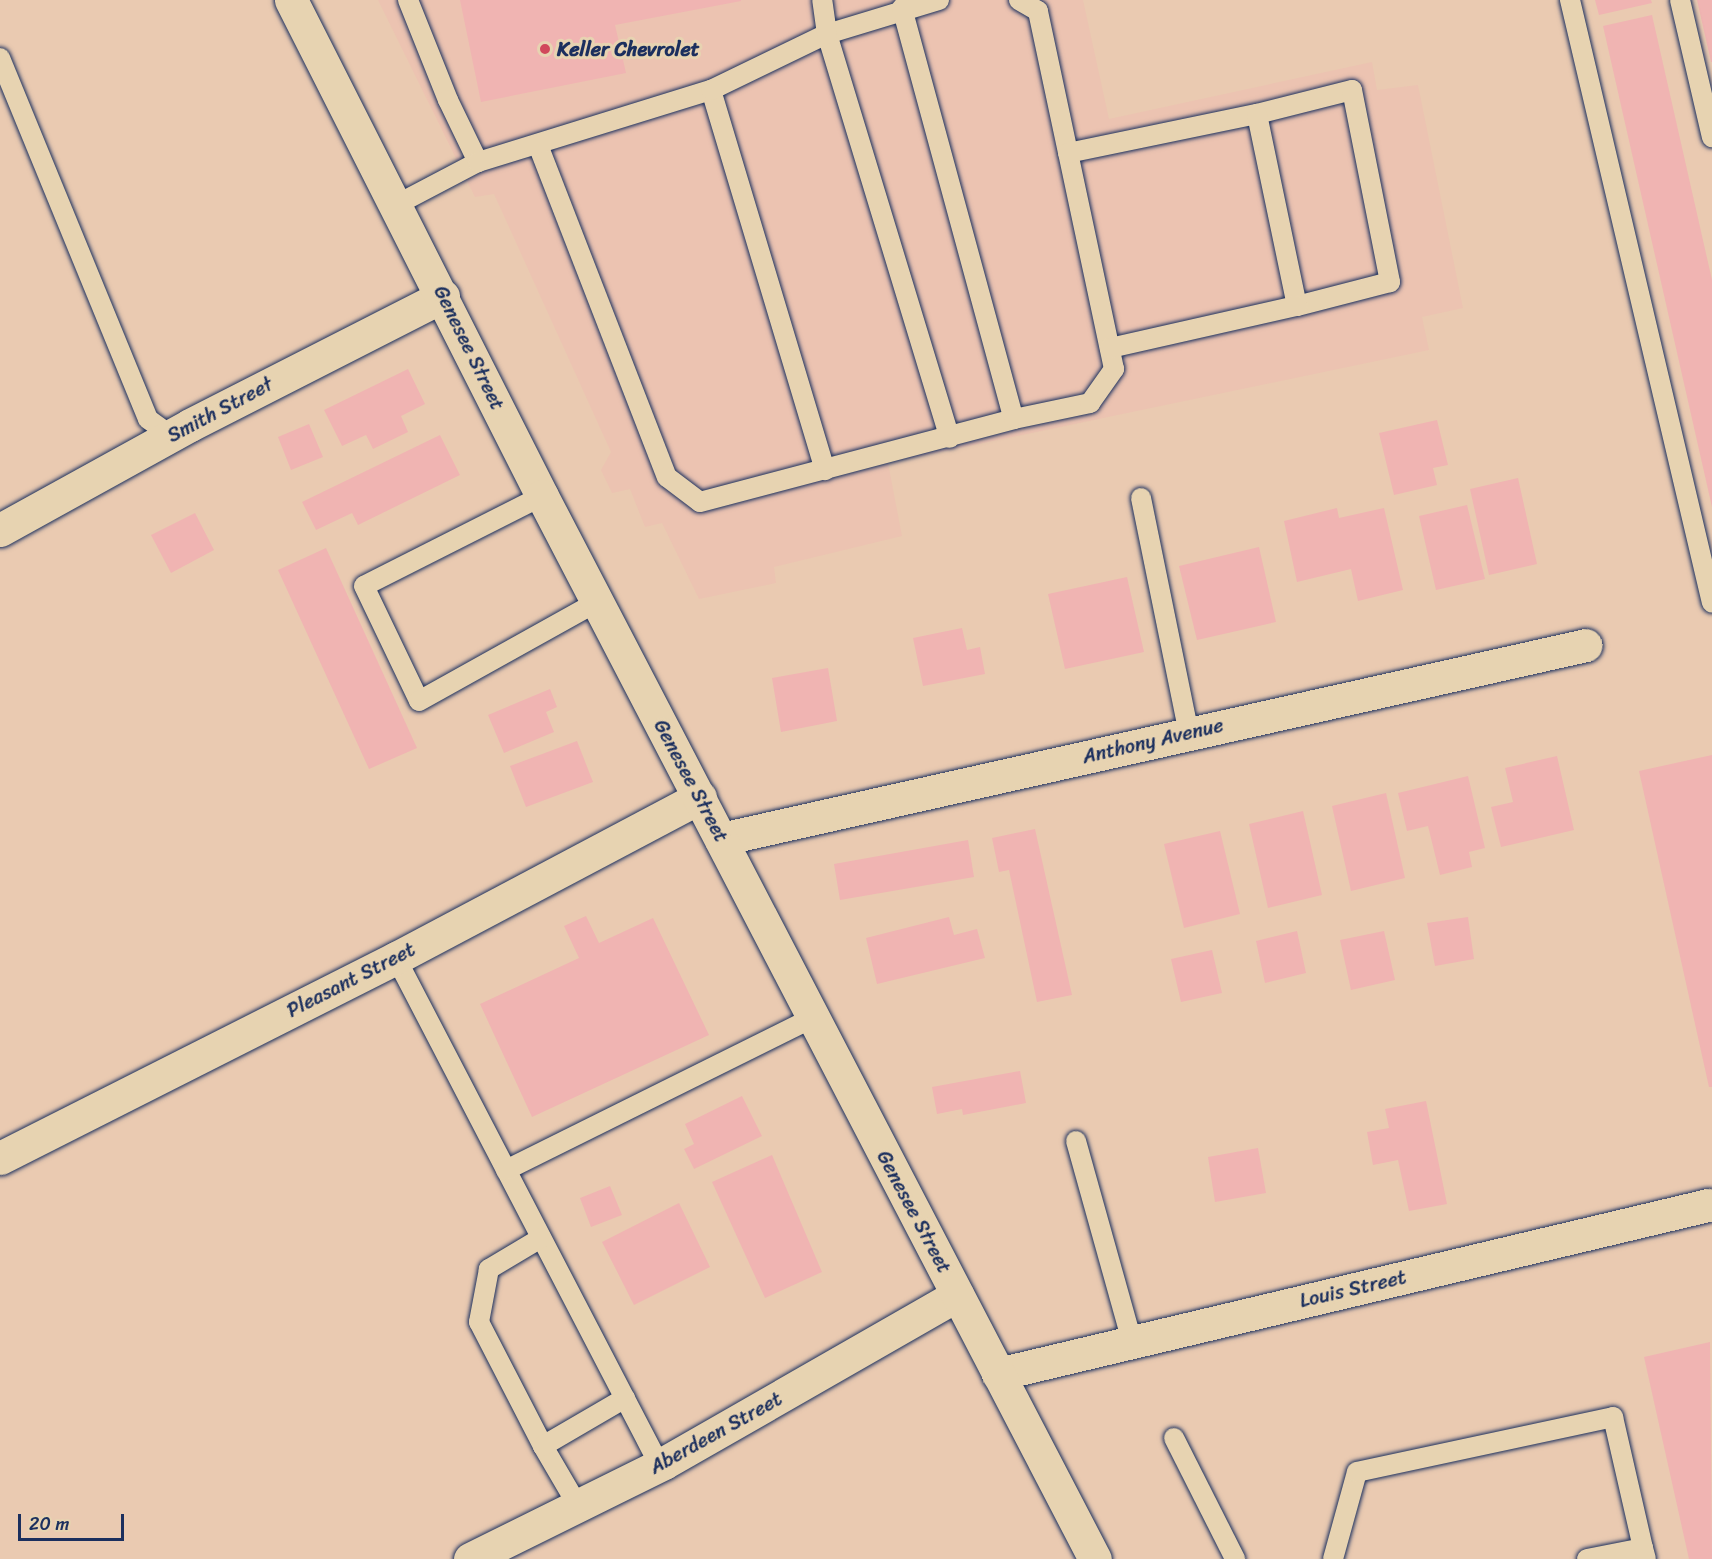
<!DOCTYPE html>
<style>
body{margin:0}
#map{position:relative;width:1712px;height:1559px;overflow:hidden;background:#eacab1;font-family:Sriracha,sans-serif}
div>[style]{position:absolute}
.built>*{inset:0;background:#ecc3b1}
.building>*{inset:0;background:#f0b4b2}
.roads{filter:drop-shadow(0 0 2px #1b2f5e) drop-shadow(0 0 2px #1b2f5e)}
.lane>*{height:20px;margin:-10px;padding:0 10px;transform-origin:10px;border-radius:10px;background:#e7d3b1}
.street>*{height:33px;margin:-16.5px;padding:0 16.5px;transform-origin:16.5px;border-radius:16.5px;background:#e7d3b1}
.secondary>*{height:33px;margin:-16.5px;padding:0 16.5px;transform-origin:16.5px;border-radius:16.5px;background:#e7d3b1}
.dots>*{width:16px;height:16px;translate:-50% -50%;box-sizing:border-box;border:3px solid #e7d3b1;border-radius:50%}
span{translate:-50% -50%;white-space:nowrap;text-align:center;line-height:1.15;-webkit-text-stroke:6px #e7d3b1;paint-order:stroke}
.poi-label{font-size:20px;color:#1b2f5e;font-weight:700}
.left{translate:0 -50%;text-align:left}
.street-label{font-size:20px;color:#1b2f5e}
.scale{position:absolute;left:18px;top:1514px;width:106px;height:27px;box-sizing:border-box;border:3px solid #1b2f5e;border-top:0;padding-left:8px;font-size:18px;line-height:21px;white-space:nowrap;color:#1b2f5e;-webkit-text-stroke:4px #e7d3b1;paint-order:stroke}
</style>
<div id="map">
<div class="built">
<i style="clip-path:polygon(378px 0,1083px 0,1109px 119px,1372px 62px,1377px 90px,1418px 85px,1463px 308px,1422px 317px,1429px 350px,888px 463px,902px 536px,774px 567px,776px 583px,699px 599px,662px 523px,645px 527px,630px 489px,612px 493px,601px 470px,611px 452px,494px 194px,475px 197px)"></i>
</div>
<div class="building">
<i style="clip-path:polygon(460px 0,741px 0,741px 1px,615px 25px,626px 73px,481px 102px)"></i>
<i style="clip-path:polygon(1595px 0,1651px 0,1652px 3px,1599px 15px)"></i>
<i style="clip-path:polygon(1697px 0,1712px 0,1712px 62px,1711px 62px)"></i>
<i style="clip-path:polygon(1652px 15px,1712px 280px,1712px 507px,1603px 26px)"></i>
<i style="clip-path:polygon(408px 369px,425px 404px,401px 416px,408px 432px,373px 449px,366px 435px,342px 446px,324px 410px)"></i>
<i style="clip-path:polygon(1437px 420px,1448px 465px,1433px 468px,1437px 485px,1394px 495px,1379px 433px)"></i>
<i style="clip-path:polygon(309px 424px,323px 457px,291px 470px,278px 437px)"></i>
<i style="clip-path:polygon(440px 435px,460px 475px,358px 525px,352px 513px,316px 530px,302px 502px)"></i>
<i style="clip-path:polygon(1518px 478px,1537px 564px,1489px 575px,1470px 489px)"></i>
<i style="clip-path:polygon(1467px 505px,1485px 579px,1436px 590px,1419px 516px)"></i>
<i style="clip-path:polygon(1337px 508px,1339px 518px,1384px 508px,1403px 590px,1358px 601px,1351px 569px,1297px 582px,1284px 521px)"></i>
<i style="clip-path:polygon(195px 513px,214px 550px,171px 573px,151px 535px)"></i>
<i style="clip-path:polygon(1259px 547px,1276px 622px,1197px 640px,1179px 566px)"></i>
<i style="clip-path:polygon(326px 548px,417px 748px,369px 769px,278px 570px)"></i>
<i style="clip-path:polygon(1127px 577px,1144px 652px,1065px 669px,1048px 594px)"></i>
<i style="clip-path:polygon(962px 628px,967px 650px,980px 647px,985px 674px,923px 686px,913px 638px)"></i>
<i style="clip-path:polygon(828px 668px,837px 721px,781px 732px,772px 678px)"></i>
<i style="clip-path:polygon(550px 689px,557px 707px,546px 712px,554px 732px,504px 753px,488px 715px)"></i>
<i style="clip-path:polygon(577px 741px,593px 782px,526px 807px,510px 766px)"></i>
<i style="clip-path:polygon(1712px 755px,1712px 1087px,1709px 1087px,1639px 771px)"></i>
<i style="clip-path:polygon(1557px 756px,1574px 830px,1501px 847px,1491px 807px,1513px 802px,1505px 768px)"></i>
<i style="clip-path:polygon(1468px 776px,1485px 848px,1469px 852px,1472px 867px,1440px 875px,1428px 826px,1407px 831px,1398px 793px)"></i>
<i style="clip-path:polygon(1386px 793px,1405px 878px,1351px 891px,1332px 806px)"></i>
<i style="clip-path:polygon(1303px 811px,1322px 895px,1268px 908px,1249px 824px)"></i>
<i style="clip-path:polygon(1035px 829px,1072px 995px,1037px 1002px,1009px 870px,999px 872px,992px 838px)"></i>
<i style="clip-path:polygon(1220px 831px,1240px 914px,1184px 928px,1164px 844px)"></i>
<i style="clip-path:polygon(968px 840px,974px 877px,840px 900px,834px 864px)"></i>
<i style="clip-path:polygon(586px 916px,599px 943px,653px 918px,709px 1035px,532px 1117px,480px 1004px,579px 958px,564px 926px)"></i>
<i style="clip-path:polygon(949px 917px,954px 935px,977px 929px,985px 958px,877px 984px,866px 938px)"></i>
<i style="clip-path:polygon(1468px 917px,1474px 959px,1435px 966px,1427px 923px)"></i>
<i style="clip-path:polygon(1297px 931px,1306px 973px,1265px 983px,1256px 941px)"></i>
<i style="clip-path:polygon(1384px 931px,1395px 980px,1351px 990px,1340px 940px)"></i>
<i style="clip-path:polygon(1212px 950px,1222px 993px,1181px 1002px,1171px 959px)"></i>
<i style="clip-path:polygon(1020px 1071px,1026px 1103px,963px 1115px,962px 1109px,937px 1114px,932px 1087px)"></i>
<i style="clip-path:polygon(742px 1096px,762px 1136px,694px 1169px,684px 1149px,694px 1144px,685px 1124px)"></i>
<i style="clip-path:polygon(1426px 1101px,1447px 1204px,1409px 1211px,1398px 1160px,1373px 1165px,1367px 1132px,1389px 1128px,1385px 1109px)"></i>
<i style="clip-path:polygon(1258px 1148px,1266px 1193px,1215px 1202px,1208px 1157px)"></i>
<i style="clip-path:polygon(772px 1155px,822px 1272px,765px 1298px,712px 1182px)"></i>
<i style="clip-path:polygon(610px 1186px,622px 1215px,591px 1227px,580px 1198px)"></i>
<i style="clip-path:polygon(679px 1203px,710px 1267px,634px 1305px,602px 1242px)"></i>
<i style="clip-path:polygon(1710px 1342px,1712px 1559px,1689px 1559px,1644px 1357px)"></i>
</div>
<div class="roads">
<div class="lane">
<i style="left:408px;top:0;width:108px;rotate:68.2deg"></i>
<i style="left:448px;top:100px;width:69px;rotate:64.2deg"></i>
<i style="left:939px;top:0;width:117px;rotate:163.1deg"></i>
<i style="left:827px;top:34px;width:422px;rotate:73.1deg"></i>
<i style="left:1570px;top:0;width:619px;rotate:76.75deg"></i>
<i style="left:1680px;top:0;width:141px;rotate:76.9deg"></i>
<i style="left:902px;top:8px;width:426px;rotate:74.8deg"></i>
<i style="left:0;top:58px;width:390px;rotate:67.7deg"></i>
<i style="left:148px;top:419px;width:29px;rotate:36deg"></i>
<i style="left:711px;top:90px;width:397px;rotate:73.3deg"></i>
<i style="left:538px;top:145px;width:356px;rotate:68.8deg"></i>
<i style="left:667px;top:477px;width:41px;rotate:37.1deg"></i>
<i style="left:700px;top:502px;width:325px;rotate:-14.8deg"></i>
<i style="left:1014px;top:419px;width:78px;rotate:-11.9deg"></i>
<i style="left:1090px;top:403px;width:42px;rotate:-54.8deg"></i>
<i style="left:1114px;top:369px;width:366px;rotate:-102deg"></i>
<i style="left:1038px;top:11px;width:22px;rotate:-150deg"></i>
<i style="left:1068px;top:153px;width:193px;rotate:-11.7deg"></i>
<i style="left:1257px;top:114px;width:98px;rotate:-14.2deg"></i>
<i style="left:1352px;top:90px;width:196px;rotate:78.8deg"></i>
<i style="left:1390px;top:282px;width:96px;rotate:165.5deg"></i>
<i style="left:1297px;top:306px;width:196px;rotate:-101.8deg"></i>
<i style="left:396px;top:205px;width:93px;rotate:-27.7deg"></i>
<i style="left:478px;top:162px;width:244px;rotate:-17.2deg"></i>
<i style="left:711px;top:90px;width:129px;rotate:-25.8deg"></i>
<i style="left:827px;top:34px;width:34px;rotate:-98deg"></i>
<i style="left:1110px;top:348px;width:192px;rotate:-12.7deg"></i>
<i style="left:542px;top:496px;width:199px;rotate:153.2deg"></i>
<i style="left:364px;top:586px;width:127px;rotate:64.4deg"></i>
<i style="left:419px;top:701px;width:204px;rotate:-29.1deg"></i>
<i style="left:1141px;top:498px;width:240px;rotate:78.5deg"></i>
<i style="left:396px;top:958px;width:573px;rotate:62.54deg"></i>
<i style="left:1076px;top:1141px;width:208px;rotate:74.4deg"></i>
<i style="left:506px;top:1170px;width:342px;rotate:-26.4deg"></i>
<i style="left:541px;top:1238px;width:61px;rotate:149.2deg"></i>
<i style="left:489px;top:1269px;width:54px;rotate:100.7deg"></i>
<i style="left:479px;top:1322px;width:140px;rotate:62.7deg"></i>
<i style="left:1174px;top:1438px;width:136px;rotate:63.2deg"></i>
<i style="left:578px;top:1506px;width:69px;rotate:-120.3deg"></i>
<i style="left:543px;top:1446px;width:95px;rotate:-30.3deg"></i>
<i style="left:1333px;top:1559px;width:90px;rotate:-74.6deg"></i>
<i style="left:1357px;top:1472px;width:262px;rotate:-12.1deg"></i>
<i style="left:1613px;top:1417px;width:134px;rotate:77.1deg"></i>
<i style="left:1587px;top:1559px;width:57px;rotate:-11.1deg"></i>
<i style="left:1643px;top:1548px;width:11px;rotate:75deg"></i>
</div>
<div class="street">
<i style="left:0;top:530px;width:217px;rotate:-28.9deg"></i>
<i style="left:190px;top:425px;width:284px;rotate:-27deg"></i>
<i style="left:721px;top:839px;width:886px;rotate:-12.64deg"></i>
<i style="left:0;top:1158px;width:444px;rotate:-26.8deg"></i>
<i style="left:396px;top:958px;width:344px;rotate:-27.9deg"></i>
<i style="left:998px;top:1374px;width:730px;rotate:-13.39deg"></i>
<i style="left:470px;top:1559px;width:216px;rotate:-26.3deg"></i>
<i style="left:664px;top:1463px;width:338px;rotate:-29.8deg"></i>
</div>
<div class="secondary">
<i style="left:291px;top:0;width:556px;rotate:63.16deg"></i>
<i style="left:542px;top:496px;width:1198px;rotate:62.52deg"></i>
</div>
</div>
<div class="dots">
<i style="left:545px;top:49px;background:#d1495b"></i>
</div>
<div class="poi-label">
<span class="left" style="left:557px;top:49px">Keller Chevrolet</span>
</div>
<div class="street-label">
<span style="left:469px;top:348px;rotate:64deg">Genesee Street</span>
<span style="left:220px;top:410px;rotate:-28deg">Smith Street</span>
<span style="left:1153px;top:741px;rotate:-13deg">Anthony Avenue</span>
<span style="left:691px;top:781px;rotate:62deg">Genesee Street</span>
<span style="left:351px;top:980px;rotate:-27deg">Pleasant Street</span>
<span style="left:914px;top:1212px;rotate:62deg">Genesee Street</span>
<span style="left:1353px;top:1289px;rotate:-13deg">Louis Street</span>
<span style="left:716px;top:1433px;rotate:-29deg">Aberdeen Street</span>
</div>
<div class="scale">20 m</div>
</div>
